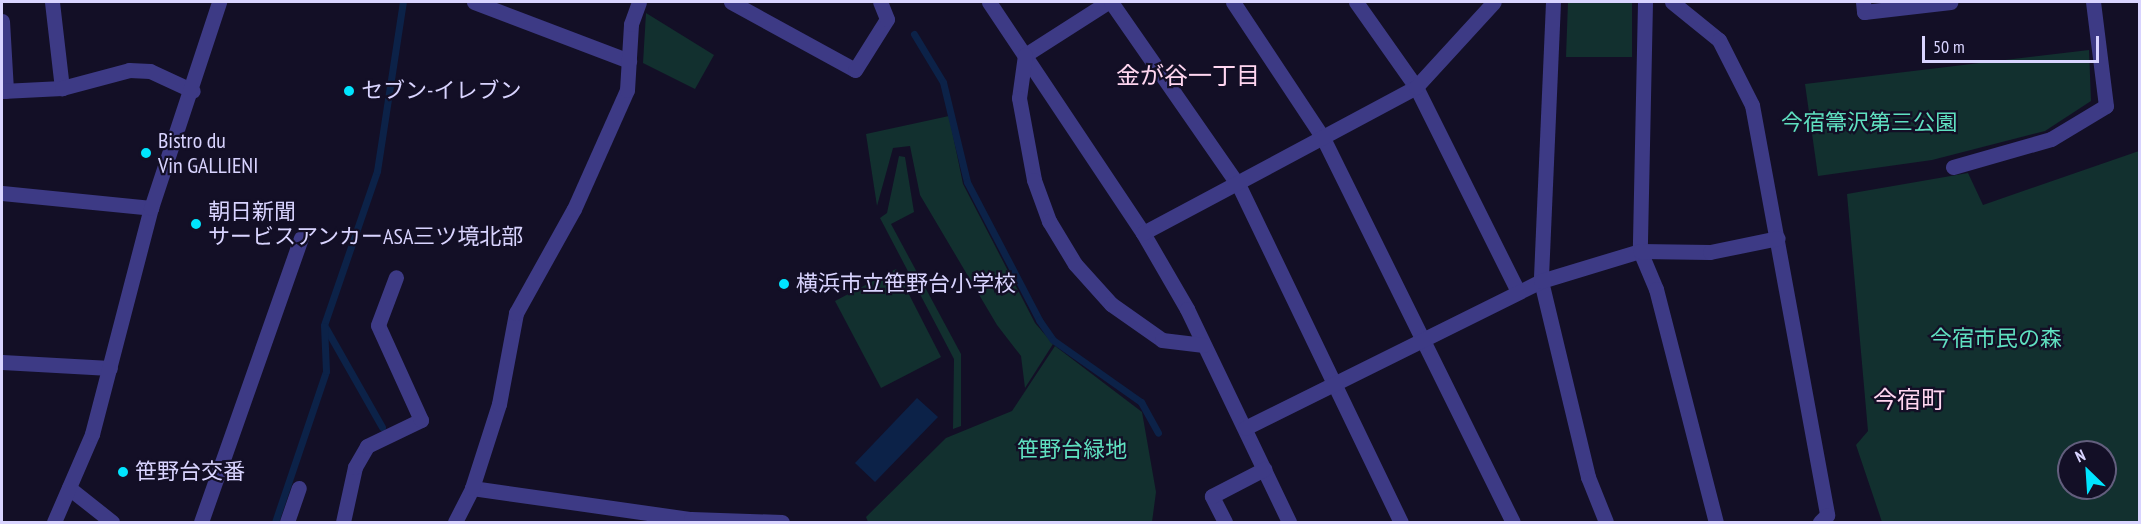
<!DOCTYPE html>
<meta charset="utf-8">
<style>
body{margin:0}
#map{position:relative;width:2141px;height:524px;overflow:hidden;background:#130f26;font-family:"PT Sans Narrow","Noto Sans JP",sans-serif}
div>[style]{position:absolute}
.green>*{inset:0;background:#12302f}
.water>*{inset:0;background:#0c2248}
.stream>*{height:7px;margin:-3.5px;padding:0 3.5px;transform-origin:3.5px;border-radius:3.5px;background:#0c2248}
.minor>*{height:15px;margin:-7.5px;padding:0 7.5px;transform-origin:7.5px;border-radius:7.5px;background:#3d3a85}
.dots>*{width:16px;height:16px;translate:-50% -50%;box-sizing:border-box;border:3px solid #130f26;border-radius:50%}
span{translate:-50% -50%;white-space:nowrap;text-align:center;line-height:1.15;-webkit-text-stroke:4.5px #130f26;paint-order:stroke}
.poi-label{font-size:22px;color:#d9d4ff}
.left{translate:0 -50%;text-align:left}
.park-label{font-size:22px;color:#5fe0c0}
.neighbourhood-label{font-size:24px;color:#ffd6f0}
.frame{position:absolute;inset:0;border:3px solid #d9d4ff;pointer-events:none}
.north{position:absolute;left:2057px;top:440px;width:60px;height:60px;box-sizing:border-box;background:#130f26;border:2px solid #625e7d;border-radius:50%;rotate:335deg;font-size:16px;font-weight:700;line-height:24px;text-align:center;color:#d9d4ff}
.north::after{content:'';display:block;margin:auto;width:21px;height:27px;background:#00e5ff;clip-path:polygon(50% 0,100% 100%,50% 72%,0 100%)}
.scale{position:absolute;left:1922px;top:36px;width:177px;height:27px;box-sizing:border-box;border:3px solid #d9d4ff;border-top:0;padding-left:8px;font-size:18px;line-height:21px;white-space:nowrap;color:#d9d4ff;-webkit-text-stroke:4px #130f26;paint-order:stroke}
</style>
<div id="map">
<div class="green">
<i style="clip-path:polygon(1568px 2px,1632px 2px,1632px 57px,1566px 57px)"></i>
<i style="clip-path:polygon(646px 13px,714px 55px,695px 89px,643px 63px)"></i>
<i style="clip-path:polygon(2089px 50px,2091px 101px,2045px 131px,1932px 160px,1818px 176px,1805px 84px)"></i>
<i style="clip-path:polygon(949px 116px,963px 184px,1035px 323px,1053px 344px,1025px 388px,1021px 356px,997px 325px,920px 195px,910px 146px,893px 148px,877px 206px,866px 134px)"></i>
<i style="clip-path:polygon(evenodd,2139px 151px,2139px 522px,1882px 522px,1856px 445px,1868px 431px,1847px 194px,1968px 173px,1983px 205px,2139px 151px,2069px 452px,2105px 452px,2105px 488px,2069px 488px,2069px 452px)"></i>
<i style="clip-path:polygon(899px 156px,905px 157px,914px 212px,891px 224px,961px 354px,961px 426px,953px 429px,954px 359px,880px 218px,887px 213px)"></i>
<i style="clip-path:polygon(896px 269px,941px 357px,881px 388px,835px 301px)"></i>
<i style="clip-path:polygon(1055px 346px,1142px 412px,1156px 492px,1152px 522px,868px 522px,866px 517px,946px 438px,1012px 411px)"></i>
</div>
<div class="water">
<i style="clip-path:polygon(917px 398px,938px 417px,875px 482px,855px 463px)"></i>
</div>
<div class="stream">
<i style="left:914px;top:34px;width:56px;rotate:58.9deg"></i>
<i style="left:943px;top:82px;width:103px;rotate:76.5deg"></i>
<i style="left:967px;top:182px;width:156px;rotate:62.4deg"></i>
<i style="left:1039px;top:320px;width:24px;rotate:55deg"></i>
<i style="left:1053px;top:340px;width:108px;rotate:35.2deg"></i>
<i style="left:1141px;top:402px;width:35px;rotate:61deg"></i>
<i style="left:382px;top:427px;width:117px;rotate:-119.6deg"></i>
<i style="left:324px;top:325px;width:163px;rotate:-71deg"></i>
<i style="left:377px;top:171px;width:171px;rotate:-81.3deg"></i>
<i style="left:275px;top:522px;width:159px;rotate:-71.3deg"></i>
<i style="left:326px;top:371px;width:45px;rotate:-92.5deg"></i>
</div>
<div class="minor">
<i style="left:52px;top:2px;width:87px;rotate:83.4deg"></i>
<i style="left:474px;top:2px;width:166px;rotate:20.8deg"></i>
<i style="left:731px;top:2px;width:141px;rotate:28.7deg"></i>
<i style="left:855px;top:70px;width:60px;rotate:-57.9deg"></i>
<i style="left:887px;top:19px;width:18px;rotate:-112deg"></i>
<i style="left:989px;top:2px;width:278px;rotate:56.3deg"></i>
<i style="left:1143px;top:233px;width:88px;rotate:59.9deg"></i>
<i style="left:1187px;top:309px;width:236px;rotate:64.4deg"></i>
<i style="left:1108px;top:2px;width:98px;rotate:147.4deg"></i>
<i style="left:1025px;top:55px;width:43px;rotate:97.9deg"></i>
<i style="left:1019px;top:98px;width:83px;rotate:79.6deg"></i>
<i style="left:1034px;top:180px;width:44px;rotate:69.9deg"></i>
<i style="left:1049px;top:221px;width:50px;rotate:58.8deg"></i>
<i style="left:1075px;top:264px;width:54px;rotate:48deg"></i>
<i style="left:1111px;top:304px;width:62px;rotate:35.2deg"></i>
<i style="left:1162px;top:340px;width:42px;rotate:6.8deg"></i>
<i style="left:1111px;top:2px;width:224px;rotate:55.2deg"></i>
<i style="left:1239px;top:186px;width:373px;rotate:64.3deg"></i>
<i style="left:1233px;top:2px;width:163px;rotate:56.5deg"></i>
<i style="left:1323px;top:138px;width:428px;rotate:63.7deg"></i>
<i style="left:1356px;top:2px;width:104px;rotate:54.8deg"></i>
<i style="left:1416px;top:87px;width:229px;rotate:63.5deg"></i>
<i style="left:1553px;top:2px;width:279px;rotate:92.5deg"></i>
<i style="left:1541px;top:281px;width:202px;rotate:76.5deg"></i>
<i style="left:1588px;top:477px;width:48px;rotate:68.2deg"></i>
<i style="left:1645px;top:2px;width:249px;rotate:91.2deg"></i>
<i style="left:1640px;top:251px;width:41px;rotate:67.2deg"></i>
<i style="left:1656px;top:289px;width:241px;rotate:75.6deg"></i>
<i style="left:1672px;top:2px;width:60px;rotate:39deg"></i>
<i style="left:1719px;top:40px;width:73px;rotate:63.1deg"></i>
<i style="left:1752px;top:105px;width:417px;rotate:79.6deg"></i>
<i style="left:1827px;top:515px;width:10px;rotate:135deg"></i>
<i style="left:1863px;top:2px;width:10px;rotate:84deg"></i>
<i style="left:1864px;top:12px;width:87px;rotate:-6.6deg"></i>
<i style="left:2px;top:21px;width:70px;rotate:86.7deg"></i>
<i style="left:2px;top:91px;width:60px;rotate:-2.9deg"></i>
<i style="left:62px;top:88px;width:69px;rotate:-15deg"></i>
<i style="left:129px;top:70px;width:21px;rotate:3deg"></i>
<i style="left:150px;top:71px;width:47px;rotate:24.9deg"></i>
<i style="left:1953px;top:167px;width:102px;rotate:-15.9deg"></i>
<i style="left:2051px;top:139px;width:64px;rotate:-31deg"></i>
<i style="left:2106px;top:106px;width:105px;rotate:-97.1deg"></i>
<i style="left:2px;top:193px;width:150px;rotate:5.7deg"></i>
<i style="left:1143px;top:233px;width:310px;rotate:-28.1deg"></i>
<i style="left:1416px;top:87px;width:115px;rotate:-47.5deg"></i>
<i style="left:2px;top:362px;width:108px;rotate:3.2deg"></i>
<i style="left:1245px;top:428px;width:330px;rotate:-26.4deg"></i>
<i style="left:1541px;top:281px;width:103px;rotate:-16.9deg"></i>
<i style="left:1640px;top:251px;width:70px;rotate:0.8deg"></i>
<i style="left:1710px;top:252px;width:69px;rotate:-11.6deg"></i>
<i style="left:69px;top:488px;width:55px;rotate:38.3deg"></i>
<i style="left:472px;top:488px;width:221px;rotate:8.1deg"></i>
<i style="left:691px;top:519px;width:91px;rotate:1.9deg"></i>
<i style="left:54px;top:522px;width:96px;rotate:-66.6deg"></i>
<i style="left:92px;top:434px;width:234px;rotate:-75.4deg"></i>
<i style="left:151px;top:208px;width:217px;rotate:-71.7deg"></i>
<i style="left:201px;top:522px;width:301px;rotate:-70.6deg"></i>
<i style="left:287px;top:522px;width:36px;rotate:-71deg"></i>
<i style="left:343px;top:522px;width:56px;rotate:-77.7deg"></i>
<i style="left:355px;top:467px;width:24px;rotate:-60deg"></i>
<i style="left:367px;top:446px;width:60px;rotate:-25.7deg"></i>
<i style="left:421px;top:420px;width:104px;rotate:-114.4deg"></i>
<i style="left:378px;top:325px;width:51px;rotate:-69.4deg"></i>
<i style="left:455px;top:522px;width:38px;rotate:-63deg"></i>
<i style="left:472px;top:488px;width:88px;rotate:-72.2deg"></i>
<i style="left:499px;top:404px;width:93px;rotate:-79.4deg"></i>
<i style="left:516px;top:313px;width:119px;rotate:-60.9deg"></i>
<i style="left:574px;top:209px;width:130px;rotate:-66deg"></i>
<i style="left:627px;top:90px;width:66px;rotate:-86.5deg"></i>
<i style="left:631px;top:24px;width:23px;rotate:-70deg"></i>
<i style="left:1225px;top:522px;width:29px;rotate:-117deg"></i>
<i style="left:1212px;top:496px;width:59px;rotate:-27.4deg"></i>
</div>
<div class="dots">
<i style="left:349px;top:91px;background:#00e5ff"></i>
<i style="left:146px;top:153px;background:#00e5ff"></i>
<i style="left:196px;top:224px;background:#00e5ff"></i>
<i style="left:784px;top:284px;background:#00e5ff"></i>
<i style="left:123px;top:472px;background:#00e5ff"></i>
</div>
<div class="poi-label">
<span class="left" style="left:361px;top:91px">セブン-イレブン</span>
<span class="left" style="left:158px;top:153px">Bistro du<br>Vin GALLIENI</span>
<span class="left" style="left:208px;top:224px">朝日新聞<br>サービスアンカーASA三ツ境北部</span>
<span class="left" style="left:796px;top:284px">横浜市立笹野台小学校</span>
<span class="left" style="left:135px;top:472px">笹野台交番</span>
</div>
<div class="park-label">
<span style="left:1869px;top:123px">今宿箒沢第三公園</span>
<span style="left:1996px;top:339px">今宿市民の森</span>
<span style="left:1072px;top:450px">笹野台緑地</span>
</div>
<div class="neighbourhood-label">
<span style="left:1188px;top:76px">金が谷一丁目</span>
<span style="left:1909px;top:400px">今宿町</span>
</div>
<div class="frame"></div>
<div class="north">N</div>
<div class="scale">50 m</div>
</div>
